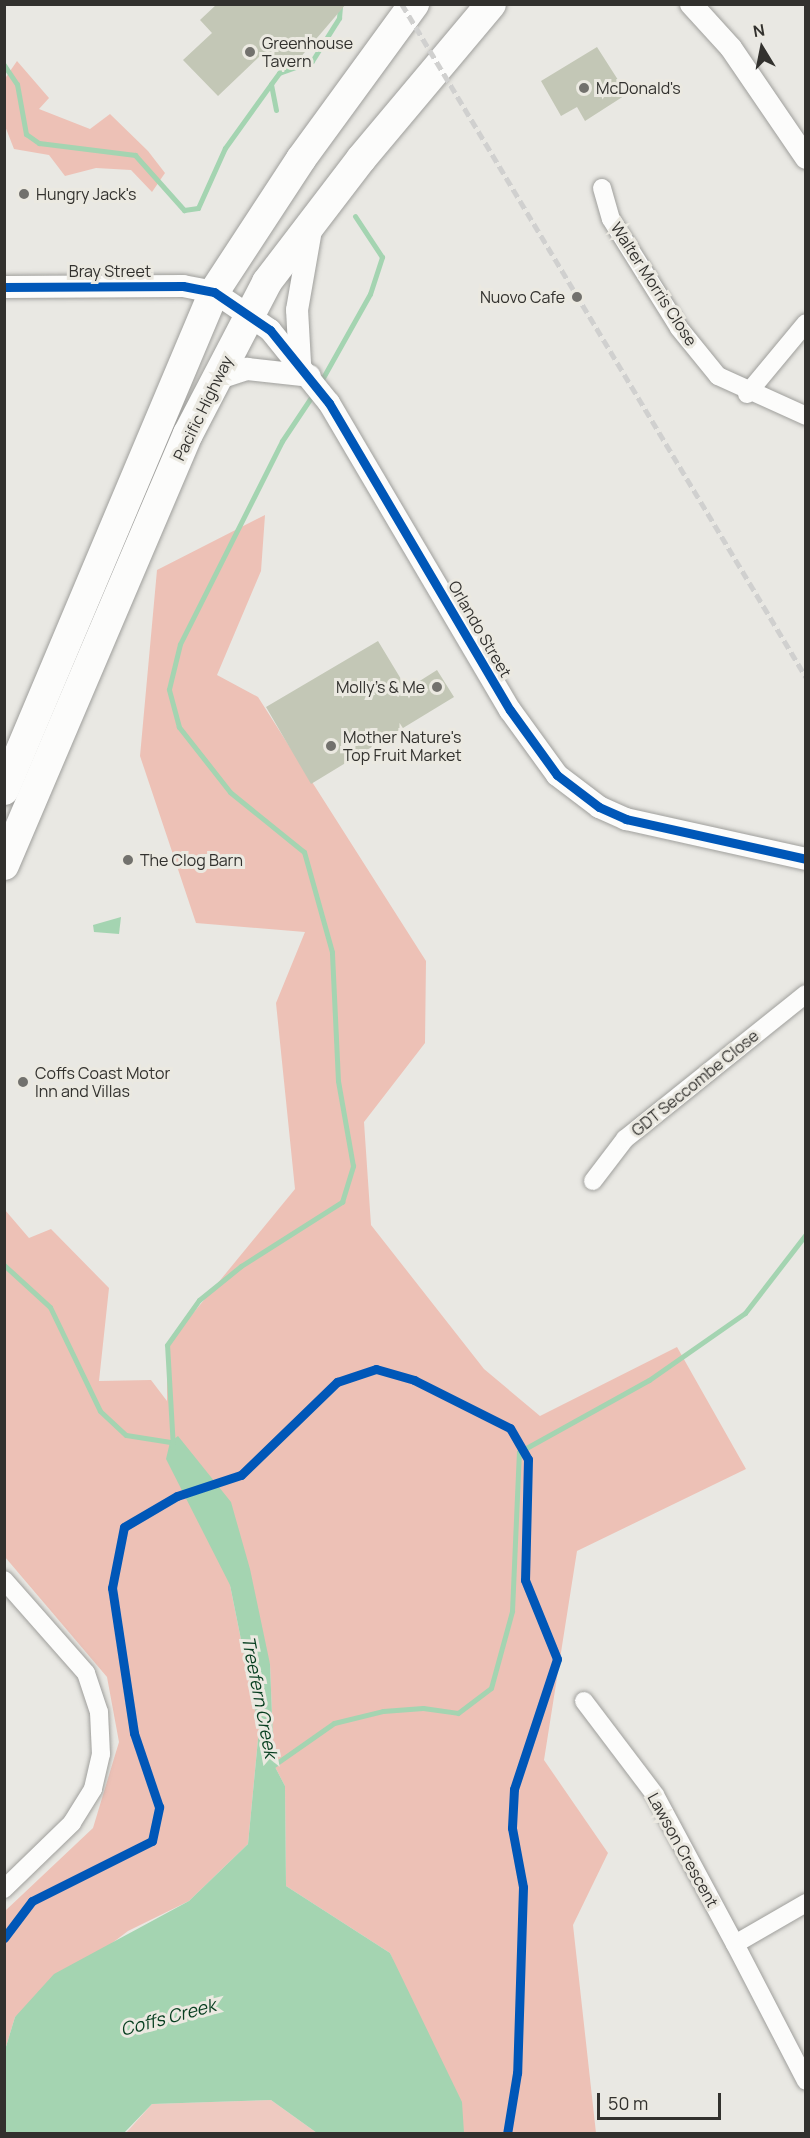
<!DOCTYPE html>
<style>
body{margin:0}
#map{position:relative;width:810px;height:2138px;overflow:hidden;background:#e9e8e3;font-family:Manrope,sans-serif}
div>[style]{position:absolute}
.green>*{inset:0;background:#eecac1}
.forest>*{inset:0;background:#edc1b6}
.water>*{inset:0;background:#a4d4b1}
.stream>*{height:5px;margin:-2.5px;padding:0 2.5px;transform-origin:2.5px;border-radius:2.5px;background:#a4d4b1}
.building>*{inset:0;background:#c3c7b6}
.roads{filter:drop-shadow(0 0 2px #9f9f9c) drop-shadow(0 0 2px #9f9f9c)}
.minor>*{height:18px;margin:-9px;padding:0 9px;transform-origin:9px;border-radius:9px;background:#fcfcfb}
.tertiary>*{height:22px;margin:-11px;padding:0 11px;transform-origin:11px;border-radius:11px;background:#fcfcfb}
.trunk>*{height:30px;margin:-15px;padding:0 15px;transform-origin:15px;border-radius:15px;background:#fcfcfb}
.rail>*{height:4.5px;margin-top:-2.25px;transform-origin:0;background:repeating-linear-gradient(90deg,#d0d0cf 0 9px,transparent 0 13.5px)}
.cycleway>*{height:9px;margin:-4.5px;padding:0 4.5px;transform-origin:4.5px;border-radius:4.5px;background:#0057b8}
.dots>*{width:16px;height:16px;translate:-50% -50%;box-sizing:border-box;border:3px solid #ebe9e1;border-radius:50%}
span{translate:-50% -50%;white-space:nowrap;text-align:center;line-height:1.15;-webkit-text-stroke:6px #ebe9e1;paint-order:stroke}
.poi-label{font-size:16px;color:#32312e}
.left{translate:0 -50%;text-align:left}
.right{translate:-100% -50%;text-align:right}
.street-label{font-size:16px;color:#32312e}
.water-label{font-size:18px;color:#063e1f;font-style:italic}
.frame{position:absolute;inset:0;border:6px solid #32312e;pointer-events:none}
.north{position:absolute;left:732px;top:18px;width:60px;height:60px;-webkit-text-stroke:4px #ebe9e1;paint-order:stroke;rotate:350deg;font-size:16px;font-weight:700;line-height:24px;text-align:center;color:#32312e}
.north::after{content:'';display:block;margin:auto;width:21px;height:27px;background:#32312e;clip-path:polygon(50% 0,100% 100%,50% 72%,0 100%)}
.scale{position:absolute;left:597px;top:2093px;width:124px;height:27px;box-sizing:border-box;border:3px solid #32312e;border-top:0;padding-left:8px;font-size:18px;line-height:21px;white-space:nowrap;color:#32312e;-webkit-text-stroke:4px #ebe9e1;paint-order:stroke}
</style>
<div id="map">
<div class="green">
<i style="clip-path:polygon(271px 2100px,317px 2133px,125px 2134px,152px 2104px)"></i>
</div>
<div class="forest">
<i style="clip-path:polygon(17px 61px,49px 98px,39px 109px,90px 129px,110px 114px,148px 151px,165px 173px,152px 192px,131px 170px,96px 168px,65px 176px,49px 155px,14px 149px,5px 126px,4px 80px)"></i>
<i style="clip-path:polygon(265px 515px,261px 571px,217px 675px,258px 697px,426px 961px,425px 1043px,364px 1122px,371px 1225px,484px 1369px,540px 1416px,677px 1347px,746px 1469px,577px 1551px,544px 1760px,608px 1853px,573px 1925px,596px 2133px,463px 2133px,390px 1953px,286px 1886px,285px 1786px,274px 1765px,270px 1664px,166px 1459px,230px 1585px,259px 1729px,248px 1844px,189px 1901px,128px 1931px,15px 2017px,5px 2050px,5px 1911px,93px 1828px,119px 1742px,107px 1677px,5px 1557px,5px 1210px,29px 1238px,51px 1229px,109px 1288px,99px 1381px,151px 1380px,167px 1401px,167px 1345px,295px 1189px,276px 1003px,305px 932px,196px 923px,140px 756px,157px 570px)"></i>
</div>
<div class="water">
<i style="clip-path:polygon(121px 917px,119px 934px,94px 932px,93px 925px)"></i>
<i style="clip-path:polygon(178px 1436px,231px 1502px,250px 1569px,270px 1664px,274px 1765px,285px 1786px,286px 1886px,390px 1953px,462px 2102px,464px 2133px,317px 2133px,271px 2100px,152px 2104px,124px 2133px,5px 2133px,5px 2050px,15px 2017px,54px 1974px,189px 1901px,248px 1844px,259px 1729px,230px 1585px,166px 1459px,170px 1442px)"></i>
</div>
<div class="stream">
<i style="left:4px;top:65px;width:23px;rotate:56deg"></i>
<i style="left:17px;top:84px;width:51px;rotate:79.8deg"></i>
<i style="left:26px;top:134px;width:16px;rotate:35deg"></i>
<i style="left:39px;top:143px;width:97px;rotate:7.1deg"></i>
<i style="left:135px;top:155px;width:74px;rotate:48.3deg"></i>
<i style="left:184px;top:210px;width:14px;rotate:-8deg"></i>
<i style="left:198px;top:208px;width:66px;rotate:-65.8deg"></i>
<i style="left:225px;top:148px;width:79px;rotate:-54.3deg"></i>
<i style="left:276px;top:110px;width:26px;rotate:-101deg"></i>
<i style="left:271px;top:84px;width:14px;rotate:-54deg"></i>
<i style="left:279px;top:73px;width:35px;rotate:-20deg"></i>
<i style="left:312px;top:61px;width:51px;rotate:-57.9deg"></i>
<i style="left:339px;top:18px;width:12px;rotate:-85deg"></i>
<i style="left:320px;top:383px;width:102px;rotate:-60.7deg"></i>
<i style="left:370px;top:294px;width:39px;rotate:-72deg"></i>
<i style="left:382px;top:257px;width:49px;rotate:-123.4deg"></i>
<i style="left:4px;top:1265px;width:62px;rotate:42.4deg"></i>
<i style="left:50px;top:1307px;width:115px;rotate:64.3deg"></i>
<i style="left:100px;top:1411px;width:35px;rotate:43deg"></i>
<i style="left:126px;top:1435px;width:45px;rotate:9deg"></i>
<i style="left:173px;top:1448px;width:103px;rotate:-93.3deg"></i>
<i style="left:167px;top:1345px;width:55px;rotate:-54.6deg"></i>
<i style="left:199px;top:1300px;width:54px;rotate:-39deg"></i>
<i style="left:241px;top:1266px;width:120px;rotate:-32.4deg"></i>
<i style="left:342px;top:1202px;width:38px;rotate:-73deg"></i>
<i style="left:353px;top:1166px;width:86px;rotate:-100deg"></i>
<i style="left:338px;top:1081px;width:129px;rotate:-92.7deg"></i>
<i style="left:332px;top:952px;width:104px;rotate:-105.6deg"></i>
<i style="left:304px;top:852px;width:95px;rotate:-141deg"></i>
<i style="left:230px;top:792px;width:83px;rotate:-128.1deg"></i>
<i style="left:179px;top:727px;width:39px;rotate:-105deg"></i>
<i style="left:169px;top:689px;width:46px;rotate:-76.3deg"></i>
<i style="left:180px;top:644px;width:227px;rotate:-63.3deg"></i>
<i style="left:282px;top:441px;width:58px;rotate:-56.3deg"></i>
<i style="left:274px;top:1765px;width:73px;rotate:-35deg"></i>
<i style="left:334px;top:1723px;width:50px;rotate:-13.8deg"></i>
<i style="left:383px;top:1711px;width:40px;rotate:-4.3deg"></i>
<i style="left:423px;top:1708px;width:35px;rotate:8deg"></i>
<i style="left:458px;top:1713px;width:41px;rotate:-37.1deg"></i>
<i style="left:491px;top:1688px;width:80px;rotate:-74.7deg"></i>
<i style="left:512px;top:1611px;width:159px;rotate:-87.5deg"></i>
<i style="left:519px;top:1452px;width:149px;rotate:-29deg"></i>
<i style="left:649px;top:1380px;width:117px;rotate:-34.9deg"></i>
<i style="left:745px;top:1313px;width:100px;rotate:-52.3deg"></i>
</div>
<div class="building">
<i style="clip-path:polygon(217px 4px,346px 4px,299px 59px,285px 64px,262px 54px,218px 96px,183px 60px,212px 33px,200px 20px)"></i>
<i style="clip-path:polygon(597px 47px,627px 94px,585px 121px,577px 107px,561px 116px,541px 81px)"></i>
<i style="clip-path:polygon(378px 641px,407px 689px,437px 670px,454px 697px,311px 784px,266px 707px)"></i>
</div>
<div class="roads">
<div class="minor">
<i style="left:602px;top:188px;width:32px;rotate:74deg"></i>
<i style="left:611px;top:219px;width:128px;rotate:58deg"></i>
<i style="left:679px;top:328px;width:62px;rotate:50.9deg"></i>
<i style="left:718px;top:376px;width:97px;rotate:24.4deg"></i>
<i style="left:747px;top:394px;width:92px;rotate:-50.3deg"></i>
<i style="left:593px;top:1181px;width:53px;rotate:-52.7deg"></i>
<i style="left:625px;top:1139px;width:232px;rotate:-38.7deg"></i>
<i style="left:4px;top:1580px;width:124px;rotate:48.6deg"></i>
<i style="left:86px;top:1673px;width:41px;rotate:71.6deg"></i>
<i style="left:99px;top:1712px;width:42px;rotate:87.3deg"></i>
<i style="left:101px;top:1754px;width:36px;rotate:103deg"></i>
<i style="left:93px;top:1789px;width:40px;rotate:122deg"></i>
<i style="left:72px;top:1823px;width:95px;rotate:135.9deg"></i>
<i style="left:584px;top:1701px;width:118px;rotate:52.9deg"></i>
<i style="left:655px;top:1795px;width:169px;rotate:61.8deg"></i>
<i style="left:806px;top:1903px;width:82px;rotate:150deg"></i>
<i style="left:735px;top:1944px;width:154px;rotate:62.6deg"></i>
</div>
<div class="tertiary">
<i style="left:691px;top:4px;width:59px;rotate:47.7deg"></i>
<i style="left:731px;top:48px;width:133px;rotate:55.7deg"></i>
<i style="left:4px;top:287px;width:179px;rotate:-0.3deg"></i>
<i style="left:183px;top:286px;width:32px;rotate:11deg"></i>
<i style="left:214px;top:292px;width:68px;rotate:34.2deg"></i>
<i style="left:270px;top:330px;width:94px;rotate:51.1deg"></i>
<i style="left:329px;top:403px;width:356px;rotate:59.5deg"></i>
<i style="left:510px;top:710px;width:80px;rotate:54.1deg"></i>
<i style="left:557px;top:775px;width:53px;rotate:37.3deg"></i>
<i style="left:599px;top:807px;width:30px;rotate:24deg"></i>
<i style="left:626px;top:819px;width:184px;rotate:12.5deg"></i>
<i style="left:300px;top:363px;width:53px;rotate:-93.2deg"></i>
<i style="left:297px;top:310px;width:87px;rotate:-80.1deg"></i>
<i style="left:216px;top:379px;width:33px;rotate:-18deg"></i>
<i style="left:247px;top:369px;width:63px;rotate:6.3deg"></i>
</div>
<div class="trunk">
<i style="left:4px;top:790px;width:540px;rotate:-67.14deg"></i>
<i style="left:214px;top:292px;width:159px;rotate:-56.8deg"></i>
<i style="left:301px;top:159px;width:192px;rotate:-53.9deg"></i>
<i style="left:4px;top:865px;width:469px;rotate:-66.9deg"></i>
<i style="left:188px;top:434px;width:171px;rotate:-62.5deg"></i>
<i style="left:267px;top:282px;width:155px;rotate:-52.6deg"></i>
<i style="left:361px;top:159px;width:202px;rotate:-50deg"></i>
</div>
</div>
<div class="rail">
<i style="left:402px;top:4px;width:785px;rotate:59.02deg"></i>
</div>
<div class="cycleway">
<i style="left:4px;top:287px;width:179px;rotate:-0.3deg"></i>
<i style="left:183px;top:286px;width:32px;rotate:11deg"></i>
<i style="left:214px;top:292px;width:68px;rotate:34.2deg"></i>
<i style="left:270px;top:330px;width:94px;rotate:51.1deg"></i>
<i style="left:329px;top:403px;width:356px;rotate:59.5deg"></i>
<i style="left:510px;top:710px;width:80px;rotate:54.1deg"></i>
<i style="left:557px;top:775px;width:53px;rotate:37.3deg"></i>
<i style="left:599px;top:807px;width:30px;rotate:24deg"></i>
<i style="left:626px;top:819px;width:184px;rotate:12.5deg"></i>
<i style="left:4px;top:1938px;width:46px;rotate:-52.9deg"></i>
<i style="left:32px;top:1901px;width:134px;rotate:-26.6deg"></i>
<i style="left:152px;top:1841px;width:35px;rotate:-78deg"></i>
<i style="left:159px;top:1807px;width:78px;rotate:-108.7deg"></i>
<i style="left:134px;top:1733px;width:147px;rotate:-98.6deg"></i>
<i style="left:112px;top:1588px;width:62px;rotate:-78.9deg"></i>
<i style="left:124px;top:1527px;width:61px;rotate:-30.3deg"></i>
<i style="left:177px;top:1496px;width:67px;rotate:-18.2deg"></i>
<i style="left:241px;top:1475px;width:134px;rotate:-44.1deg"></i>
<i style="left:337px;top:1382px;width:41px;rotate:-18.4deg"></i>
<i style="left:376px;top:1369px;width:40px;rotate:16deg"></i>
<i style="left:414px;top:1380px;width:107px;rotate:26.6deg"></i>
<i style="left:510px;top:1428px;width:36px;rotate:60deg"></i>
<i style="left:528px;top:1459px;width:121px;rotate:91.4deg"></i>
<i style="left:525px;top:1580px;width:85px;rotate:67.9deg"></i>
<i style="left:557px;top:1659px;width:137px;rotate:108.3deg"></i>
<i style="left:514px;top:1789px;width:39px;rotate:93deg"></i>
<i style="left:512px;top:1828px;width:60px;rotate:79.4deg"></i>
<i style="left:523px;top:1887px;width:186px;rotate:91.8deg"></i>
<i style="left:517px;top:2073px;width:62px;rotate:99.3deg"></i>
</div>
<div class="dots">
<i style="left:250px;top:52px;background:#72716d"></i>
<i style="left:584px;top:88px;background:#72716d"></i>
<i style="left:24px;top:194px;background:#72716d"></i>
<i style="left:577px;top:297px;background:#72716d"></i>
<i style="left:437px;top:687px;background:#72716d"></i>
<i style="left:331px;top:746px;background:#72716d"></i>
<i style="left:128px;top:860px;background:#72716d"></i>
<i style="left:23px;top:1082px;background:#72716d"></i>
</div>
<div class="poi-label">
<span class="left" style="left:262px;top:52px">Greenhouse<br>Tavern</span>
<span class="left" style="left:596px;top:88px">McDonald's</span>
<span class="left" style="left:36px;top:194px">Hungry Jack's</span>
<span class="right" style="left:565px;top:297px">Nuovo Cafe</span>
<span class="right" style="left:425px;top:687px">Molly's &amp; Me</span>
<span class="left" style="left:343px;top:746px">Mother Nature's<br>Top Fruit Market</span>
<span class="left" style="left:140px;top:860px">The Clog Barn</span>
<span class="left" style="left:35px;top:1082px">Coffs Coast Motor<br>Inn and Villas</span>
</div>
<div class="street-label">
<span style="left:110px;top:271px">Bray Street</span>
<span style="left:654px;top:284px;rotate:57deg">Walter Morris Close</span>
<span style="left:203px;top:408px;rotate:-64deg">Pacific Highway</span>
<span style="left:480px;top:629px;rotate:60deg">Orlando Street</span>
<span style="left:695px;top:1083px;rotate:-39deg">GDT Seccombe Close</span>
<span style="left:683px;top:1850px;rotate:61deg">Lawson Crescent</span>
</div>
<div class="water-label">
<span style="left:260px;top:1697px;rotate:79deg">Treefern Creek</span>
<span style="left:168px;top:2017px;rotate:-15deg">Coffs Creek</span>
</div>
<div class="frame"></div>
<div class="north">N</div>
<div class="scale">50 m</div>
</div>
